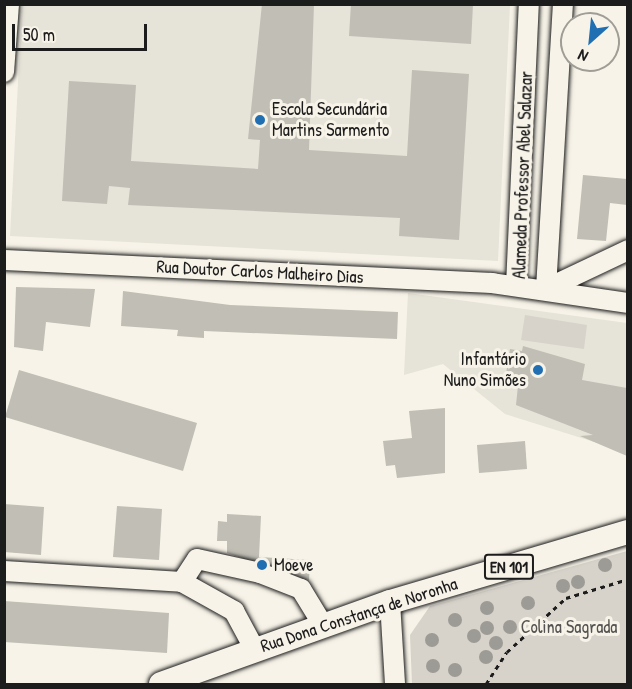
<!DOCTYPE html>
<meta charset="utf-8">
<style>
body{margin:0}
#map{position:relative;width:632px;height:689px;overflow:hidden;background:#f7f3e8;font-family:"Patrick Hand",sans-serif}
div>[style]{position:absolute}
.built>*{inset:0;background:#e6e3d9}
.green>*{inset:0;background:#d7d3cb}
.building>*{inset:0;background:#c0beb5}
.path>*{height:3px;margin-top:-1.5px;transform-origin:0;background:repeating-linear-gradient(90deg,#1c1c1c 0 4.5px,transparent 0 9px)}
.roads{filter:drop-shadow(0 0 2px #1c1c1c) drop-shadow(0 0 2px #1c1c1c)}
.minor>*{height:20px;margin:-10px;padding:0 10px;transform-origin:10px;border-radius:10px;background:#f7f3e8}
.major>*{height:24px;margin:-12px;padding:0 12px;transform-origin:12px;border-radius:12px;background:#f7f3e8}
.trees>*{width:14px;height:14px;margin:-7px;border-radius:50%;background:#9d9b95}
.dots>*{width:16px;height:16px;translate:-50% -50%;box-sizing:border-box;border:3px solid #f7f3e8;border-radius:50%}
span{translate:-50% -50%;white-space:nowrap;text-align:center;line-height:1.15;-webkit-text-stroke:6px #f7f3e8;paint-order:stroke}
.shield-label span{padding:2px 4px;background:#f7f3e8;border:2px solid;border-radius:4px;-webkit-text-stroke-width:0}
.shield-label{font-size:16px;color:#1c1c1c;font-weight:700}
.poi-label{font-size:18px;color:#1c1c1c}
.left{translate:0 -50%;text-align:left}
.right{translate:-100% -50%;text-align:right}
.street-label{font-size:18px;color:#1c1c1c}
.park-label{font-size:18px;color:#545351}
.frame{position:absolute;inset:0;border:6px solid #1c1c1c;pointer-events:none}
.north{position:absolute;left:560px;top:12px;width:60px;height:60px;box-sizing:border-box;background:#f7f3e8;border:2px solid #9f9d96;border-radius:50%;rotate:207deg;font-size:16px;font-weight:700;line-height:24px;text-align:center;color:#1c1c1c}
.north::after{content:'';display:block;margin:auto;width:21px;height:27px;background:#1f6fb2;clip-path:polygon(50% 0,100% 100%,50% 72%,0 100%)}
.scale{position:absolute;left:12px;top:24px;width:135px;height:27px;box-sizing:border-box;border:3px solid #1c1c1c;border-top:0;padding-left:8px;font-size:18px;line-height:21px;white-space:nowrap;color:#1c1c1c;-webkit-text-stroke:4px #f7f3e8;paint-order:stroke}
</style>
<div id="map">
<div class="built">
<i style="clip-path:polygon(22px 5px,510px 5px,498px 261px,10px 236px)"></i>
<i style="clip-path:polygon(408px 293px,627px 323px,627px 423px,617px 424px,607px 446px,505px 414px,443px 364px,404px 375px)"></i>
</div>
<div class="green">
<i style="clip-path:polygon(525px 315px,587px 325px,584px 349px,521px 340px)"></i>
<i style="clip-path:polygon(627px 551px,627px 684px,412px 684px,410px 635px,430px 606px)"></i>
</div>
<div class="building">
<i style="clip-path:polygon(262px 4px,314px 4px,309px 150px,407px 156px,412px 70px,469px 74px,459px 240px,399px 236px,400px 218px,128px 205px,130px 188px,109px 186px,107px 204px,62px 201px,69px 81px,136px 85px,131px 161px,258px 169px,260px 140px,248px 139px)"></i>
<i style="clip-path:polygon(351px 4px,473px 4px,471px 44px,349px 36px)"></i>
<i style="clip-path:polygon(583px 175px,627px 179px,627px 205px,610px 203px,606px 241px,577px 239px)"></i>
<i style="clip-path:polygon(16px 287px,95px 289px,90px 327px,46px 322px,43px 351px,14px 347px)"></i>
<i style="clip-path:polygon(123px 291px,230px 305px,398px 312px,397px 339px,204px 331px,204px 338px,177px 336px,178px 330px,121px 326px)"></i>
<i style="clip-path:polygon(523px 346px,585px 364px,582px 380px,627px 388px,627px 456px,580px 436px,593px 435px,516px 405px,519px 376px,506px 374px,510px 349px,522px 351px)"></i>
<i style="clip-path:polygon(19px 370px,197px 423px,183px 471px,5px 417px)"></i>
<i style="clip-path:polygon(445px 408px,445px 473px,397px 478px,395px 465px,386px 466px,383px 441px,412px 438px,409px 411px)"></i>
<i style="clip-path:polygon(525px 441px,527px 469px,479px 473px,477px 445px)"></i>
<i style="clip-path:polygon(4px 504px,44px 507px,41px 555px,4px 552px)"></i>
<i style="clip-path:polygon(117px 506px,162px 509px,159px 560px,113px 557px)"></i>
<i style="clip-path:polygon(227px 514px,261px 516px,259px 557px,310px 560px,309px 581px,227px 553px,227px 541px,217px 541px,218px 521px,227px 522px)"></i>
<i style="clip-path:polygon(4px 601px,169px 613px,167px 653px,4px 642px)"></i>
</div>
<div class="path">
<i style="left:486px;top:684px;width:38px;rotate:-57deg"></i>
<i style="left:507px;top:652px;width:80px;rotate:-42.5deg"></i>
<i style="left:566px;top:598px;width:65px;rotate:-17deg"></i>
</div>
<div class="roads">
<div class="minor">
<i style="left:4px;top:72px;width:68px;rotate:-85.8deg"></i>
<i style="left:4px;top:260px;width:489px;rotate:2.7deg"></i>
<i style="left:492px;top:283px;width:137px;rotate:8.4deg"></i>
<i style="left:516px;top:286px;width:282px;rotate:-87.4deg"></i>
<i style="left:546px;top:289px;width:286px;rotate:-86.6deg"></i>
<i style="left:546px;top:289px;width:91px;rotate:-25.4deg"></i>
<i style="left:4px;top:571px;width:178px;rotate:3.5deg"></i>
<i style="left:182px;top:582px;width:60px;rotate:29.1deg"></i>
<i style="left:234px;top:611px;width:44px;rotate:61.7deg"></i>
<i style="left:182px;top:582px;width:27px;rotate:-57deg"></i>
<i style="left:197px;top:559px;width:65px;rotate:12.5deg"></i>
<i style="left:260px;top:573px;width:44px;rotate:21.3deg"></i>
<i style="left:301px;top:589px;width:42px;rotate:58.6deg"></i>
<i style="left:390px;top:602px;width:82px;rotate:86.5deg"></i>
</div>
<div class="major">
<i style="left:161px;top:684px;width:243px;rotate:-19.7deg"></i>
<i style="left:390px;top:602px;width:248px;rotate:-16.4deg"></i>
</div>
</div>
<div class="trees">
<i style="left:605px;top:565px"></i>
<i style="left:578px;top:582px"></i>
<i style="left:563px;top:586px"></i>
<i style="left:528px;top:603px"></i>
<i style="left:487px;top:608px"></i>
<i style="left:455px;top:620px"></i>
<i style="left:510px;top:627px"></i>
<i style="left:487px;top:628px"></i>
<i style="left:474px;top:636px"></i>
<i style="left:432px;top:640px"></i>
<i style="left:496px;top:643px"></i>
<i style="left:486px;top:657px"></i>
<i style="left:433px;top:666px"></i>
<i style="left:455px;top:670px"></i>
</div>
<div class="dots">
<i style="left:260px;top:120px;background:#1f6fb2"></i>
<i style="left:538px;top:370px;background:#1f6fb2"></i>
<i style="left:262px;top:565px;background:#1f6fb2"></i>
</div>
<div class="shield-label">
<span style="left:509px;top:567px">EN 101</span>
</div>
<div class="poi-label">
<span class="left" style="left:272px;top:120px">Escola Secundária<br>Martins Sarmento</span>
<span class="right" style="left:526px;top:370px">Infantário<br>Nuno Simões</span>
<span class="left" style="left:274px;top:565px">Moeve</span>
</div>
<div class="street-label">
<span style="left:523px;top:175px;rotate:-88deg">Alameda Professor Abel Salazar</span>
<span style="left:260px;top:272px;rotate:3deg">Rua Doutor Carlos Malheiro Dias</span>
<span style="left:359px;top:615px;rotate:-18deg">Rua Dona Constança de Noronha</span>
</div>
<div class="park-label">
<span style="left:569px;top:627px">Colina Sagrada</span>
</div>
<div class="frame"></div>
<div class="north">N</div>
<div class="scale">50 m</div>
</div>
